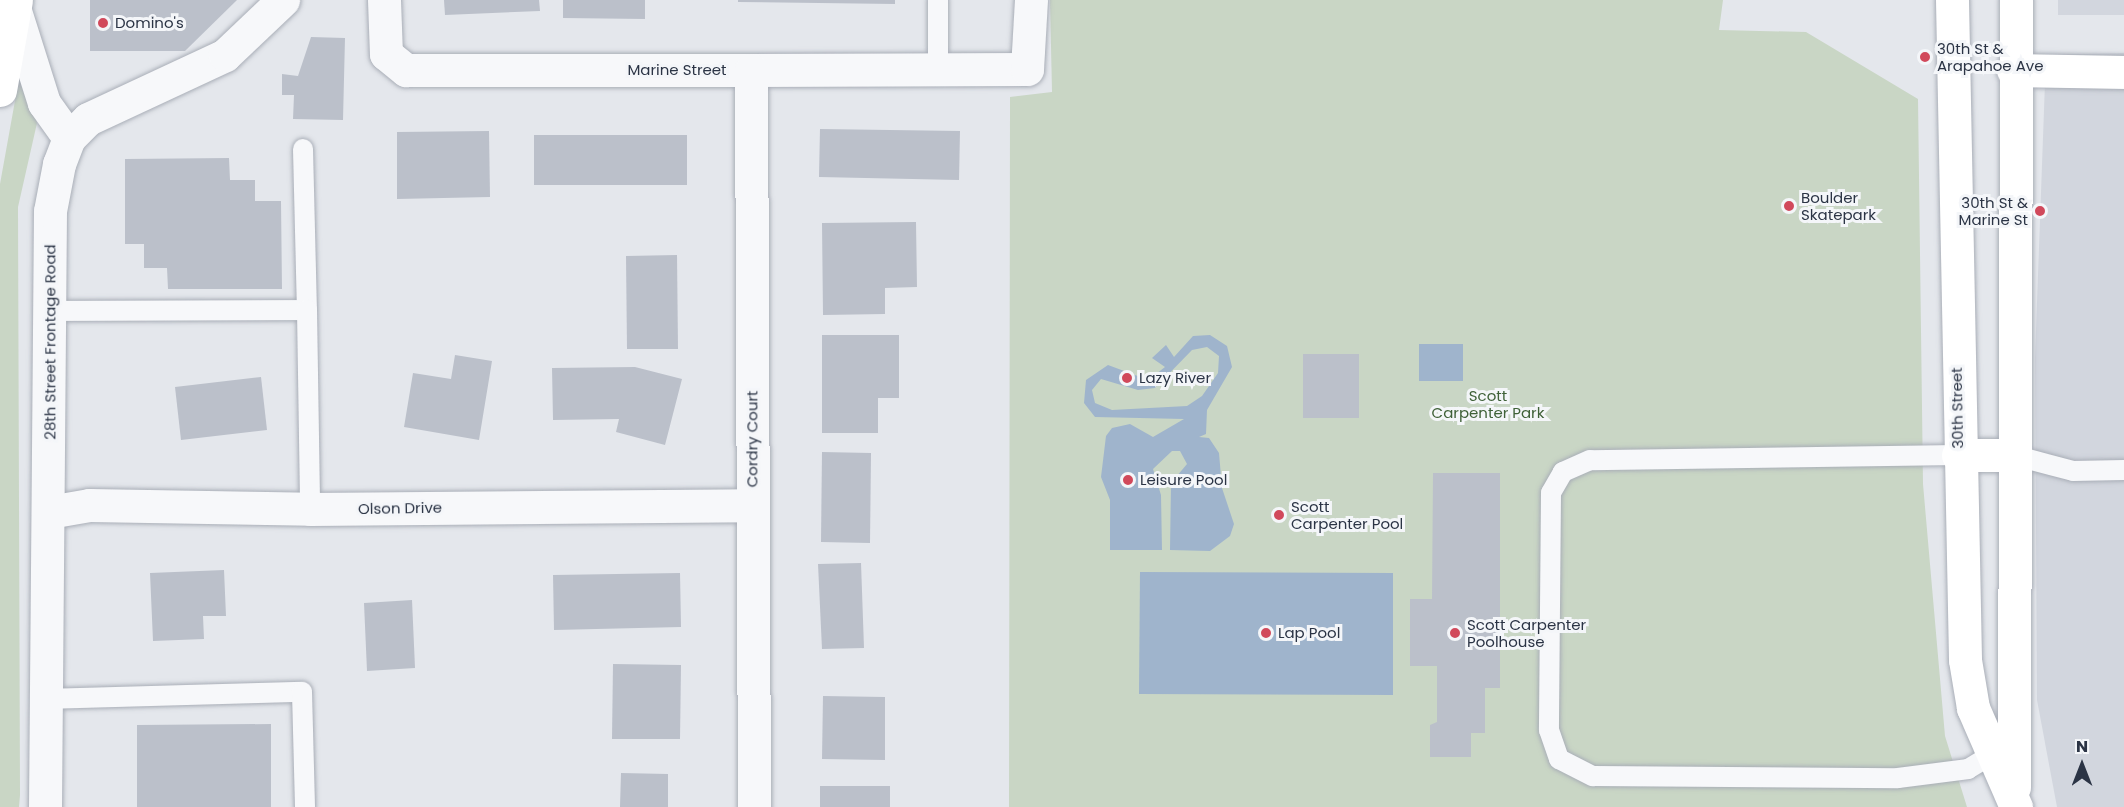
<!DOCTYPE html>
<style>
body{margin:0}
#map{position:relative;width:2124px;height:807px;overflow:hidden;background:#e4e7ec;font-family:Poppins,sans-serif}
div>[style]{position:absolute}
.built>*{inset:0;background:#d2d6de}
.green>*{inset:0;background:#c9d6c5}
.water>*{inset:0;background:#9fb4cc}
.building>*{inset:0;background:#bbc0ca}
.roads{filter:drop-shadow(0 0 2px #a9aeb7) drop-shadow(0 0 2px #a9aeb7)}
.lane>*{height:20px;margin:-10px;padding:0 10px;transform-origin:10px;border-radius:10px;background:#f7f8fa}
.street>*{height:33px;margin:-16.5px;padding:0 16.5px;transform-origin:16.5px;border-radius:16.5px;background:#f7f8fa}
.secondary>*{height:33px;margin:-16.5px;padding:0 16.5px;transform-origin:16.5px;border-radius:16.5px;background:#fff}
.highway>*{height:33px;margin:-16.5px;padding:0 16.5px;transform-origin:16.5px;border-radius:16.5px;background:#fff}
.dots>*{width:16px;height:16px;translate:-50% -50%;box-sizing:border-box;border:3px solid #f4f6f9;border-radius:50%}
span{translate:-50% -50%;white-space:nowrap;text-align:center;line-height:1.15;-webkit-text-stroke:6px #f4f6f9;paint-order:stroke}
.poi-label{font-size:15px;color:#2b3445}
.left{translate:0 -50%;text-align:left}
.right{translate:-100% -50%;text-align:right}
.street-label{font-size:15px;color:#2b3445}
.park-label{font-size:15px;color:#3f6138}
.north{position:absolute;left:2052px;top:735px;width:60px;height:60px;-webkit-text-stroke:4px #f4f6f9;paint-order:stroke;rotate:0deg;font-size:16px;font-weight:700;line-height:24px;text-align:center;color:#2b3445}
.north::after{content:'';display:block;margin:auto;width:21px;height:27px;background:#2b3445;clip-path:polygon(50% 0,100% 100%,50% 72%,0 100%)}
</style>
<div id="map">
<div class="built">
<i style="clip-path:polygon(2058px 0,2124px 0,2124px 15px,2058px 15px)"></i>
<i style="clip-path:polygon(2124px 53px,2124px 807px,2057px 807px,2037px 700px,2035px 358px,2046px 55px)"></i>
</div>
<div class="green">
<i style="clip-path:polygon(1050px 0,1723px 0,1719px 30px,1806px 32px,1918px 99px,1923px 484px,1945px 736px,1967px 807px,1009px 807px,1010px 97px,1052px 92px)"></i>
<i style="clip-path:polygon(20px 73px,37px 123px,18px 207px,20px 795px,19px 807px,0 807px,0 184px)"></i>
</div>
<div class="water">
<i style="clip-path:polygon(evenodd,1210px 335px,1227px 346px,1232px 367px,1207px 410px,1206px 434px,1199px 437px,1209px 438px,1219px 453px,1222px 488px,1234px 524px,1230px 536px,1210px 551px,1170px 550px,1171px 483px,1187px 464px,1180px 451px,1172px 451px,1153px 469px,1161px 495px,1162px 550px,1110px 550px,1110px 500px,1101px 477px,1106px 436px,1112px 428px,1130px 424px,1153px 437px,1184px 419px,1095px 417px,1084px 403px,1086px 380px,1108px 365px,1143px 378px,1156px 374px,1165px 367px,1152px 358px,1166px 345px,1174px 357px,1193px 336px,1210px 335px,1207px 347px,1219px 356px,1218px 373px,1202px 396px,1187px 406px,1112px 410px,1095px 403px,1092px 390px,1101px 379px,1138px 390px,1155px 388px,1192px 350px,1207px 347px)"></i>
<i style="clip-path:polygon(1419px 344px,1463px 344px,1463px 381px,1419px 381px)"></i>
<i style="clip-path:polygon(1140px 572px,1393px 573px,1393px 695px,1139px 694px)"></i>
</div>
<div class="building">
<i style="clip-path:polygon(90px 0,237px 0,185px 51px,90px 51px)"></i>
<i style="clip-path:polygon(444px 0,539px 0,540px 11px,445px 15px)"></i>
<i style="clip-path:polygon(563px 0,645px 0,645px 19px,563px 18px)"></i>
<i style="clip-path:polygon(738px 0,895px 0,895px 4px,738px 2px)"></i>
<i style="clip-path:polygon(311px 37px,345px 38px,343px 120px,293px 119px,294px 95px,282px 95px,282px 74px,298px 76px)"></i>
<i style="clip-path:polygon(820px 129px,960px 131px,959px 180px,819px 177px)"></i>
<i style="clip-path:polygon(489px 131px,490px 197px,397px 199px,397px 132px)"></i>
<i style="clip-path:polygon(534px 135px,687px 135px,687px 185px,534px 185px)"></i>
<i style="clip-path:polygon(229px 158px,230px 180px,255px 180px,255px 201px,281px 201px,282px 289px,168px 289px,167px 268px,144px 268px,144px 244px,125px 244px,125px 159px)"></i>
<i style="clip-path:polygon(916px 222px,917px 287px,885px 288px,885px 314px,823px 315px,822px 223px)"></i>
<i style="clip-path:polygon(677px 255px,678px 349px,627px 349px,626px 256px)"></i>
<i style="clip-path:polygon(822px 335px,899px 335px,899px 398px,878px 398px,878px 433px,822px 433px)"></i>
<i style="clip-path:polygon(1303px 354px,1359px 354px,1359px 418px,1303px 418px)"></i>
<i style="clip-path:polygon(455px 355px,492px 361px,479px 440px,404px 427px,413px 373px,451px 379px)"></i>
<i style="clip-path:polygon(635px 367px,682px 379px,665px 445px,616px 432px,619px 419px,553px 420px,552px 368px)"></i>
<i style="clip-path:polygon(261px 377px,267px 430px,181px 440px,175px 387px)"></i>
<i style="clip-path:polygon(822px 452px,871px 453px,870px 543px,821px 542px)"></i>
<i style="clip-path:polygon(1433px 473px,1500px 473px,1500px 688px,1485px 688px,1485px 733px,1471px 733px,1471px 757px,1430px 757px,1430px 725px,1437px 722px,1437px 666px,1410px 666px,1410px 599px,1432px 599px)"></i>
<i style="clip-path:polygon(861px 563px,864px 648px,822px 649px,818px 564px)"></i>
<i style="clip-path:polygon(224px 570px,226px 616px,203px 616px,204px 639px,153px 641px,150px 573px)"></i>
<i style="clip-path:polygon(680px 573px,681px 627px,554px 630px,553px 575px)"></i>
<i style="clip-path:polygon(412px 600px,415px 668px,367px 671px,364px 603px)"></i>
<i style="clip-path:polygon(613px 664px,681px 665px,680px 739px,612px 739px)"></i>
<i style="clip-path:polygon(823px 696px,885px 697px,885px 760px,822px 759px)"></i>
<i style="clip-path:polygon(271px 724px,271px 807px,137px 807px,137px 725px)"></i>
<i style="clip-path:polygon(621px 773px,668px 774px,668px 807px,620px 807px)"></i>
<i style="clip-path:polygon(820px 786px,890px 786px,890px 807px,820px 807px)"></i>
</div>
<div class="roads">
<div class="lane">
<i style="left:938px;top:0;width:70px;rotate:90deg"></i>
<i style="left:303px;top:149px;width:161px;rotate:88.6deg"></i>
<i style="left:50px;top:311px;width:257px;rotate:-0.2deg"></i>
<i style="left:307px;top:310px;width:199px;rotate:89.1deg"></i>
<i style="left:1958px;top:455px;width:368px;rotate:179.2deg"></i>
<i style="left:1590px;top:460px;width:30px;rotate:156deg"></i>
<i style="left:1563px;top:472px;width:24px;rotate:120deg"></i>
<i style="left:1551px;top:493px;width:237px;rotate:90.5deg"></i>
<i style="left:1549px;top:730px;width:31px;rotate:71deg"></i>
<i style="left:1559px;top:759px;width:38px;rotate:27deg"></i>
<i style="left:1593px;top:776px;width:305px;rotate:0.4deg"></i>
<i style="left:1898px;top:778px;width:71px;rotate:-7.3deg"></i>
<i style="left:1968px;top:769px;width:37px;rotate:-31deg"></i>
<i style="left:2013px;top:455px;width:62px;rotate:14.9deg"></i>
<i style="left:2073px;top:471px;width:51px;rotate:-1.1deg"></i>
<i style="left:45px;top:699px;width:257px;rotate:-1.6deg"></i>
<i style="left:302px;top:692px;width:115px;rotate:88.5deg"></i>
</div>
<div class="street">
<i style="left:384px;top:0;width:54px;rotate:87.9deg"></i>
<i style="left:386px;top:54px;width:26px;rotate:39deg"></i>
<i style="left:406px;top:70px;width:345px"></i>
<i style="left:751px;top:70px;width:276px;rotate:-0.2deg"></i>
<i style="left:1027px;top:69px;width:69px;rotate:-86.7deg"></i>
<i style="left:15px;top:11px;width:96px;rotate:72.5deg"></i>
<i style="left:44px;top:103px;width:43px;rotate:54.5deg"></i>
<i style="left:751px;top:70px;width:737px;rotate:89.77deg"></i>
<i style="left:49px;top:512px;width:41px;rotate:-9.9deg"></i>
<i style="left:89px;top:505px;width:221px;rotate:1deg"></i>
<i style="left:310px;top:509px;width:442px;rotate:-0.5deg"></i>
<i style="left:45px;top:807px;width:596px;rotate:-89.52deg"></i>
<i style="left:50px;top:211px;width:48px;rotate:-79.2deg"></i>
<i style="left:59px;top:164px;width:28px;rotate:-69deg"></i>
<i style="left:69px;top:138px;width:27px;rotate:-45deg"></i>
<i style="left:88px;top:119px;width:151px;rotate:-25deg"></i>
<i style="left:225px;top:55px;width:80px;rotate:-43.5deg"></i>
</div>
<div class="secondary">
<i style="left:1952px;top:0;width:660px;rotate:88.87deg"></i>
<i style="left:1965px;top:660px;width:49px;rotate:80.5deg"></i>
<i style="left:1973px;top:708px;width:108px;rotate:66.5deg"></i>
<i style="left:2013px;top:70px;width:111px;rotate:1deg"></i>
<i style="left:1958px;top:455px;width:55px"></i>
<i style="left:2014px;top:787px;width:787px;rotate:-89.85deg"></i>
</div>
<div class="highway">
<i style="left:0;top:90px;width:91px;rotate:-79.9deg"></i>
</div>
</div>
<div class="dots">
<i style="left:103px;top:23px;background:#d1495b"></i>
<i style="left:1925px;top:57px;background:#d1495b"></i>
<i style="left:1789px;top:206px;background:#d1495b"></i>
<i style="left:2040px;top:211px;background:#d1495b"></i>
<i style="left:1127px;top:378px;background:#d1495b"></i>
<i style="left:1128px;top:480px;background:#d1495b"></i>
<i style="left:1279px;top:515px;background:#d1495b"></i>
<i style="left:1266px;top:633px;background:#d1495b"></i>
<i style="left:1455px;top:633px;background:#d1495b"></i>
</div>
<div class="poi-label">
<span class="left" style="left:115px;top:23px">Domino's</span>
<span class="left" style="left:1937px;top:57px">30th St &amp;<br>Arapahoe Ave</span>
<span class="left" style="left:1801px;top:206px">Boulder<br>Skatepark</span>
<span class="right" style="left:2028px;top:211px">30th St &amp;<br>Marine St</span>
<span class="left" style="left:1139px;top:378px">Lazy River</span>
<span class="left" style="left:1140px;top:480px">Leisure Pool</span>
<span class="left" style="left:1291px;top:515px">Scott<br>Carpenter Pool</span>
<span class="left" style="left:1467px;top:633px">Scott Carpenter<br>Poolhouse</span>
<span class="left" style="left:1278px;top:633px">Lap Pool</span>
</div>
<div class="street-label">
<span style="left:677px;top:70px">Marine Street</span>
<span style="left:50px;top:342px;rotate:-90deg">28th Street Frontage Road</span>
<span style="left:1957px;top:408px;rotate:-91deg">30th Street</span>
<span style="left:752px;top:439px;rotate:-90deg">Cordry Court</span>
<span style="left:400px;top:508px;rotate:-1deg">Olson Drive</span>
</div>
<div class="park-label">
<span style="left:1488px;top:404px">Scott<br>Carpenter Park</span>
</div>
<div class="north">N</div>
</div>
